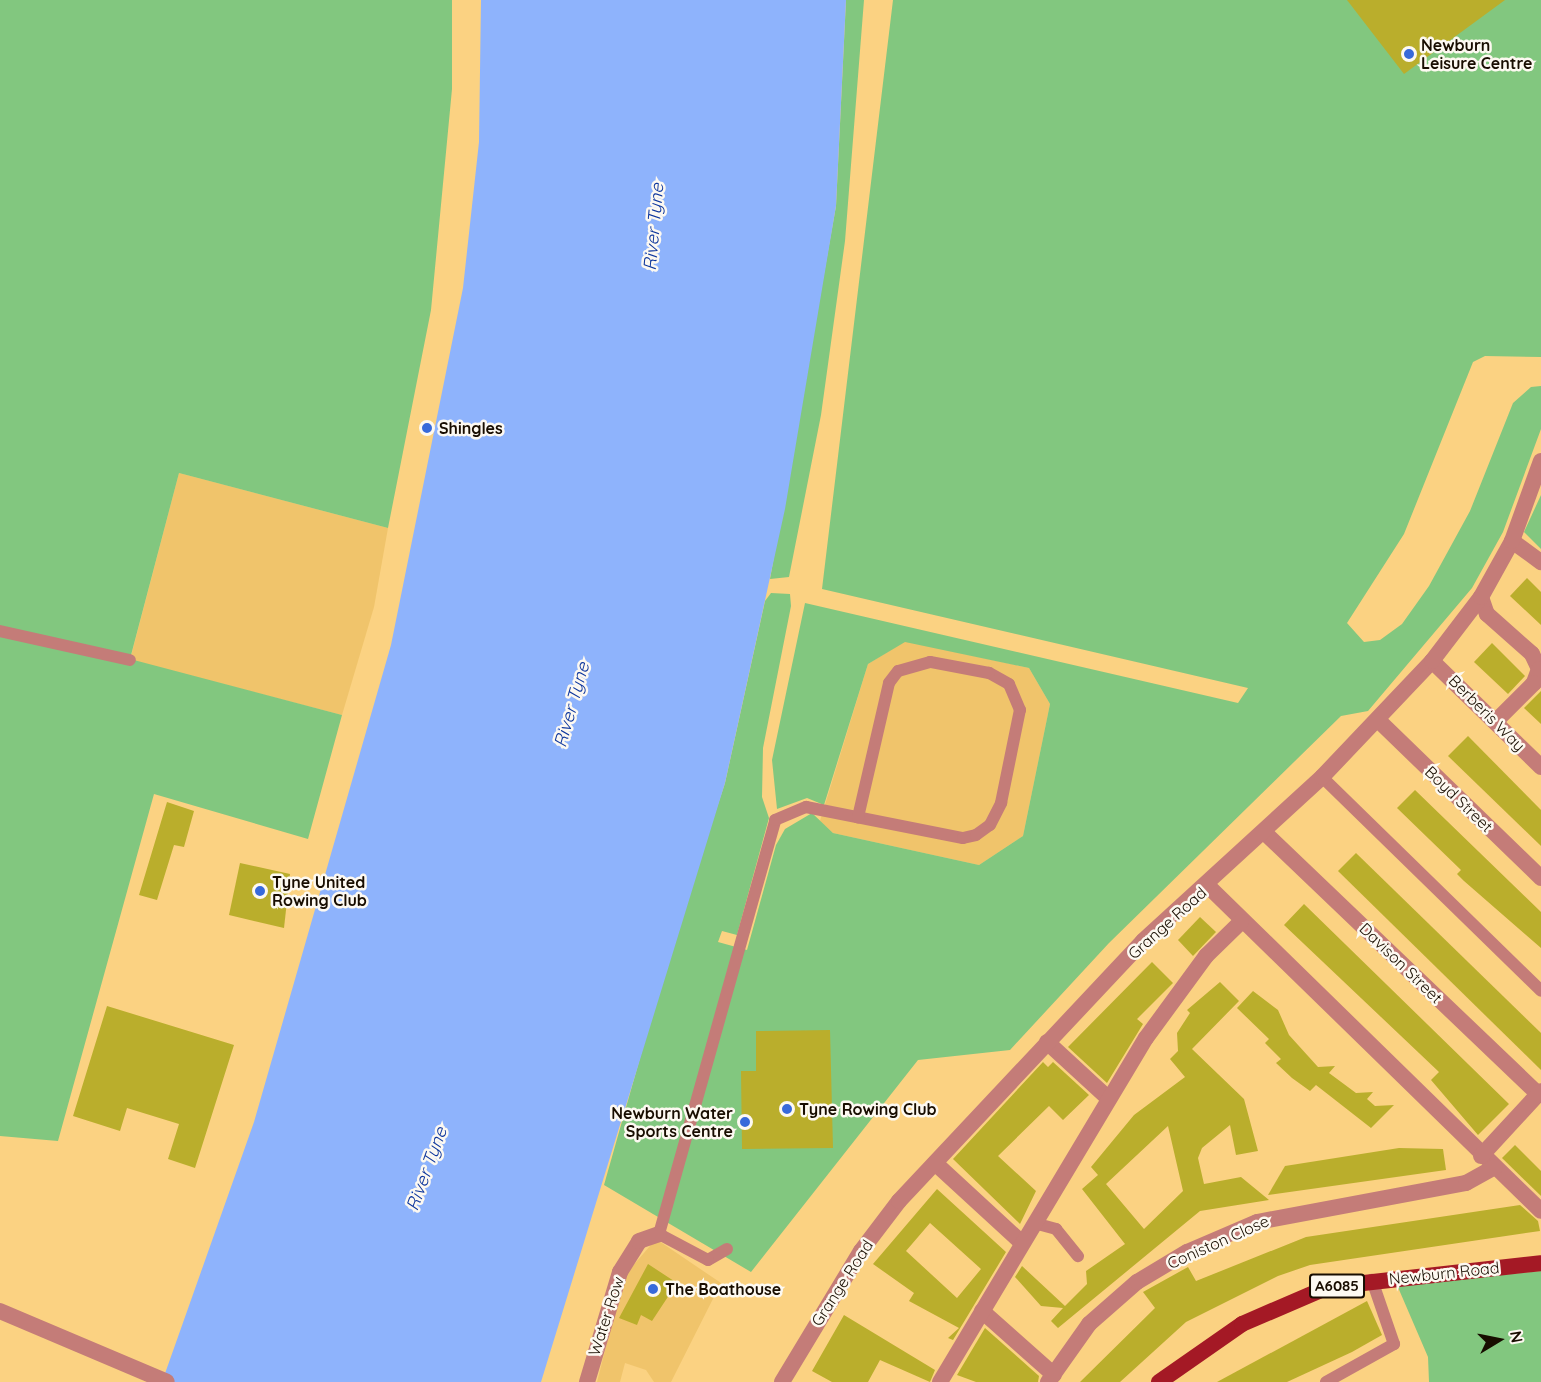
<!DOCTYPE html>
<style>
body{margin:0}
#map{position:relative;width:1541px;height:1382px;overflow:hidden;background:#fbd282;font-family:Quicksand,sans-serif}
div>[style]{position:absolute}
.built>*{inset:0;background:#f0c46b}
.green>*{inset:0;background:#82c77f}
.water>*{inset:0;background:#8eb3fc}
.building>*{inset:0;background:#baae2c}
.service>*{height:12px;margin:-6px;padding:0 6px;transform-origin:6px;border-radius:6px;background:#c47c78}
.pedestrian>*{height:16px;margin:-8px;padding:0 8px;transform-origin:8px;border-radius:8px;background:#c47c78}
.minor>*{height:16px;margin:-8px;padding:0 8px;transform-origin:8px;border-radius:8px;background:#c47c78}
.tertiary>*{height:16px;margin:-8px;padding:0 8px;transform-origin:8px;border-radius:8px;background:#c47c78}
.primary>*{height:16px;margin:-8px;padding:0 8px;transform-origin:8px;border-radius:8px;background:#a41925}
.dots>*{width:16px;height:16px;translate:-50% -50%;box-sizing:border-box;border:3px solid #fdf9f1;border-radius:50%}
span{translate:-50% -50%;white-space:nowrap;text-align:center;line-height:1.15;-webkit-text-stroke:5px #fdf9f1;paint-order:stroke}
.shield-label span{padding:2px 4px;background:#fdf9f1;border:2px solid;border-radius:4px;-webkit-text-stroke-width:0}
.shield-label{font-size:15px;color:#180d00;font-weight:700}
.poi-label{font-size:16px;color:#180d00;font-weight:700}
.left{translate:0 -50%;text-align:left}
.right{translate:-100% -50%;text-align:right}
.street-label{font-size:16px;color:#180d00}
.water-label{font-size:18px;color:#0d369d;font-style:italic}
.north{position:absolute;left:1469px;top:1310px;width:60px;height:60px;-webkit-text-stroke:4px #fdf9f1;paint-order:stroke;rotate:80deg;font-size:16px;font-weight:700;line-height:24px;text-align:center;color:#180d00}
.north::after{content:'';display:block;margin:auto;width:21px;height:27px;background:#180d00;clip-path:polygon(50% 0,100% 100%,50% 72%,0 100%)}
</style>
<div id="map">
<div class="built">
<i style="clip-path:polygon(179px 473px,388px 528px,374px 607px,342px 715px,130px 660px)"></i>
<i style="clip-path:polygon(905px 641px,1029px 668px,1050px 704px,1023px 836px,979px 865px,833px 833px,820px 821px,868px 664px)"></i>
<i style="clip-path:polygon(656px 1239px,721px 1283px,671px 1382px,654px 1382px,646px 1370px,625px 1363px,620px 1382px,597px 1382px,624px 1276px)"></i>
</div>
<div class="green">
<i style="clip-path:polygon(0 0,452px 0,452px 89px,431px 310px,388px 528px,179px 473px,130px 659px,342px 715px,308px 839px,154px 794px,58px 1141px,0 1136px)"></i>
<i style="clip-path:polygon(846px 0,864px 0,845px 241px,821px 415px,789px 577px,770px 579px,836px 206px)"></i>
<i style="clip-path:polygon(893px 0,1541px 0,1541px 357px,1485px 356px,1473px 362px,1404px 534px,1347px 623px,1364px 642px,1380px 640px,1402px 624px,1429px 586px,1470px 511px,1513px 403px,1531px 387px,1541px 386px,1541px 429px,1503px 532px,1472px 588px,1368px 711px,1341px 716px,1109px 943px,1010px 1050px,918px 1060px,751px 1272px,604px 1185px,676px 931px,725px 783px,765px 601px,771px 593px,790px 594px,791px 606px,763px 748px,762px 797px,769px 818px,737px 935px,722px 931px,718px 942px,747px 950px,776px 845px,785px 829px,812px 813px,833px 833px,979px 865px,1023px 836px,1050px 704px,1029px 668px,905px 642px,868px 664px,824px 805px,807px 798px,777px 809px,772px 760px,805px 603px,1238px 703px,1248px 688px,822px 589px)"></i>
<i style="clip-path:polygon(1541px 495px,1541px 549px,1524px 532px)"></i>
<i style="clip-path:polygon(1541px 1271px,1541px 1382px,1429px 1382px,1428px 1357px,1397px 1285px)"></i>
</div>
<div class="water">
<i style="clip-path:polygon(481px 0,846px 0,836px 206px,785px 509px,725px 783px,541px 1382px,162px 1382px,254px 1122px,391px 645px,463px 288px,479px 142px)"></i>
</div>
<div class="building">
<i style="clip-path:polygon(1347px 0,1505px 0,1404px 74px)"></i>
<i style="clip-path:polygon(1527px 578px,1541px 592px,1541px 625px,1510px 596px)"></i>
<i style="clip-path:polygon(1492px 643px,1525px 676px,1508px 694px,1474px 662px)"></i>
<i style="clip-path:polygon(1541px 691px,1541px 724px,1524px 708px)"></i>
<i style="clip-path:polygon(1468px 736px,1541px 810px,1541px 846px,1448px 756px)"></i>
<i style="clip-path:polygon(1415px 790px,1541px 912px,1541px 948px,1464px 881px,1457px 874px,1461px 870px,1397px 808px)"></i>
<i style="clip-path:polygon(167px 802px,194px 811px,184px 847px,174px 845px,157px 900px,139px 895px)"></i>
<i style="clip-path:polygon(1356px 853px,1541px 1033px,1541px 1070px,1338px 871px)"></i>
<i style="clip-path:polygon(240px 863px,290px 874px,284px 928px,229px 915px)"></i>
<i style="clip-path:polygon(1304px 904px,1509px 1104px,1478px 1135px,1431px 1080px,1439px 1072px,1284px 925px)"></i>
<i style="clip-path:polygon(1200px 917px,1216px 932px,1193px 956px,1178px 940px)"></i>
<i style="clip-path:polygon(1152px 962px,1173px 983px,1137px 1019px,1143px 1024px,1107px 1083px,1068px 1047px)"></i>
<i style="clip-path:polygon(evenodd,1220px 982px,1239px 1001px,1192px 1049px,1244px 1099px,1258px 1151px,1236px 1155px,1230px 1125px,1202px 1148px,1198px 1158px,1204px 1184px,1241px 1177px,1269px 1200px,1200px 1211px,1058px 1328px,1051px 1321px,1063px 1308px,1041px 1306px,1015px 1277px,1022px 1266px,1065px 1306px,1087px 1284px,1086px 1271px,1125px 1244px,1082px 1189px,1098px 1175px,1091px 1167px,1134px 1115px,1185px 1077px,1170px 1059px,1178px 1051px,1177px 1033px,1190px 1013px,1187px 1010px,1220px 982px,1168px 1126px,1183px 1191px,1144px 1229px,1106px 1184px,1168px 1126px)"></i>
<i style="clip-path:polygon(1253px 991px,1278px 1010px,1289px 1035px,1318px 1067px,1335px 1066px,1329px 1073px,1356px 1093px,1373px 1092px,1367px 1099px,1375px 1106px,1394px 1105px,1371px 1128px,1316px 1085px,1310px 1091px,1292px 1078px,1276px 1063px,1281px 1059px,1265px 1043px,1269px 1039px,1237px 1008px)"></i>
<i style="clip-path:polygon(107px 1006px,234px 1045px,195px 1168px,168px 1159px,179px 1124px,127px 1108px,120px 1131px,73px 1116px)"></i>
<i style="clip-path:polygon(830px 1030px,833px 1148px,742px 1149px,741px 1071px,756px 1071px,756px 1031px)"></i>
<i style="clip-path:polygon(1043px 1062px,1048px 1067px,1053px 1062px,1089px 1095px,1063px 1120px,1049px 1106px,998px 1156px,1036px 1191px,1020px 1224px,953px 1159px)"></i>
<i style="clip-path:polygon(1515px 1145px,1541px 1171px,1541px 1196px,1502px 1158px)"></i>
<i style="clip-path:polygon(1399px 1148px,1443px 1149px,1446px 1170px,1268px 1195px,1285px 1166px)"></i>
<i style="clip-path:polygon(evenodd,937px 1189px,1006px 1252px,953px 1340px,948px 1338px,959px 1328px,909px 1301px,914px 1293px,873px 1264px,937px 1189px,930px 1223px,981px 1269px,957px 1298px,906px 1251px,930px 1223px)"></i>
<i style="clip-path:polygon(1520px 1205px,1538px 1221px,1540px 1231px,1310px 1265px,1278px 1276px,1186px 1322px,1120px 1382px,1080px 1382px,1155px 1308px,1143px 1292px,1188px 1267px,1196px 1281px,1306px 1237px)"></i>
<i style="clip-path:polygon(648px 1264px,677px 1283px,652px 1321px,641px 1315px,637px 1325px,619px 1318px)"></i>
<i style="clip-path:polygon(1367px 1301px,1382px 1335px,1352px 1352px,1287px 1382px,1217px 1382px)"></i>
<i style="clip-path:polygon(844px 1315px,935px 1370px,930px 1382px,880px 1360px,868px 1382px,832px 1382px,812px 1371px)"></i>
<i style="clip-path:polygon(985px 1328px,1039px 1376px,1038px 1382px,976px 1382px,957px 1375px)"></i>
</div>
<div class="service">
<i style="left:0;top:631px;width:133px;rotate:12.6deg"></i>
<i style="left:1322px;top:777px;width:306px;rotate:44.3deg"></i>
<i style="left:1034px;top:1223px;width:23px;rotate:15deg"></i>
<i style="left:1056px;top:1229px;width:35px;rotate:51deg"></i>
<i style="left:727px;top:1249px;width:22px;rotate:150deg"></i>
<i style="left:708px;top:1260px;width:55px;rotate:-152deg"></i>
<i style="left:659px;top:1234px;width:430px;rotate:-74.3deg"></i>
<i style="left:775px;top:820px;width:34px;rotate:-23deg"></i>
<i style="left:806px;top:807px;width:160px;rotate:11.2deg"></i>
<i style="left:963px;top:838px;width:13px;rotate:-13deg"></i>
<i style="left:976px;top:835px;width:17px;rotate:-36deg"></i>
<i style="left:990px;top:825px;width:25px;rotate:-63deg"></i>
<i style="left:1001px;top:803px;width:95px;rotate:-78.5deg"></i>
<i style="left:1020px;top:710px;width:28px;rotate:-113deg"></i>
<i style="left:1009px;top:684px;width:23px;rotate:-151deg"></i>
<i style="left:989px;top:673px;width:60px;rotate:-169.4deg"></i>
<i style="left:930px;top:662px;width:33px;rotate:164deg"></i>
<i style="left:898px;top:671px;width:15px;rotate:127deg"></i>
<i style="left:889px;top:683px;width:138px;rotate:103deg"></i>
<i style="left:1326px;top:1382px;width:78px;rotate:-29.2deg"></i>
<i style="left:1394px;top:1344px;width:68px;rotate:-109deg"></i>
</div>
<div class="pedestrian">
<i style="left:1047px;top:1042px;width:84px;rotate:42.6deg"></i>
<i style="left:935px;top:1163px;width:118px;rotate:42.6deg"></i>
</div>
<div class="minor">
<i style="left:1512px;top:541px;width:36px;rotate:36deg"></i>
<i style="left:1481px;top:597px;width:18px;rotate:71deg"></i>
<i style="left:1487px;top:614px;width:60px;rotate:41.6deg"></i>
<i style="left:1532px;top:654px;width:17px;rotate:65deg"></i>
<i style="left:1539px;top:669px;width:15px;rotate:110deg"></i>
<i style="left:1534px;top:683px;width:55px;rotate:135deg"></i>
<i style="left:1432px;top:661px;width:152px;rotate:44.2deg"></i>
<i style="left:1378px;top:720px;width:227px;rotate:44.1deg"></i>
<i style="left:1265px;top:833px;width:378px;rotate:43.7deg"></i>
<i style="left:1208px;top:886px;width:465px;rotate:44.3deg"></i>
<i style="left:1481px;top:1156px;width:88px;rotate:-47.3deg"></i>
<i style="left:982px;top:1311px;width:96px;rotate:41.6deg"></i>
<i style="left:587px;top:1382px;width:115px;rotate:-73.3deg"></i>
<i style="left:620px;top:1272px;width:36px;rotate:-58deg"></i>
<i style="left:639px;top:1241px;width:21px;rotate:-19deg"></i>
<i style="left:782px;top:1382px;width:153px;rotate:-58.9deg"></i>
<i style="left:861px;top:1251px;width:63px;rotate:-52.8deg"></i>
<i style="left:899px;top:1201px;width:357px;rotate:-46.8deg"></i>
<i style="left:1143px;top:941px;width:243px;rotate:-42.5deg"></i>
<i style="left:1322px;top:777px;width:160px;rotate:-46.5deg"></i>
<i style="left:1432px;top:661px;width:81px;rotate:-52.6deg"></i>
<i style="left:1481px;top:597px;width:64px;rotate:-61deg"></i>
<i style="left:1512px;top:541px;width:85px;rotate:-70.1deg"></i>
<i style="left:940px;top:1382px;width:401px;rotate:-59.1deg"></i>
<i style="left:1146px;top:1038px;width:102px;rotate:-53.8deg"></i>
<i style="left:1206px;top:956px;width:49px;rotate:-44.2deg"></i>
<i style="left:1048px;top:1382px;width:71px;rotate:-54.7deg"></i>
<i style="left:1089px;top:1324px;width:64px;rotate:-41.2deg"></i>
<i style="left:1137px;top:1282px;width:58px;rotate:-31deg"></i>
<i style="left:1187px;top:1252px;width:76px;rotate:-23.2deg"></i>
<i style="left:1257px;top:1222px;width:213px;rotate:-10.6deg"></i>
<i style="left:1466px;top:1183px;width:33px;rotate:-29deg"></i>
</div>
<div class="tertiary">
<i style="left:0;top:1311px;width:181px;rotate:23deg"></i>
</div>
<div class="primary">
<i style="left:1159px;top:1382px;width:101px;rotate:-34.9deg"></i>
<i style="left:1242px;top:1324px;width:94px;rotate:-23.3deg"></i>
<i style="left:1328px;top:1287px;width:214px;rotate:-6.4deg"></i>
</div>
<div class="dots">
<i style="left:1409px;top:54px;background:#386ada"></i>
<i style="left:427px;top:428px;background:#386ada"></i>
<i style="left:260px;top:891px;background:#386ada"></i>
<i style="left:787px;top:1109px;background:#386ada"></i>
<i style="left:745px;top:1122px;background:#386ada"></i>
<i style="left:653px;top:1289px;background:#386ada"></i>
</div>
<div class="shield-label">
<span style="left:1337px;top:1286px">A6085</span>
</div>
<div class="poi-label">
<span class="left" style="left:1421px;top:54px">Newburn<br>Leisure Centre</span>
<span class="left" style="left:439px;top:428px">Shingles</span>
<span class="left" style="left:272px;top:891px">Tyne United<br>Rowing Club</span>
<span class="left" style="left:799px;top:1109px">Tyne Rowing Club</span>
<span class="right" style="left:733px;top:1122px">Newburn Water<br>Sports Centre</span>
<span class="left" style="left:665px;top:1289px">The Boathouse</span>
</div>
<div class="street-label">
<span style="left:1487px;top:713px;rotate:45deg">Berberis Way</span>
<span style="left:1459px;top:799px;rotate:44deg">Boyd Street</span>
<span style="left:1167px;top:923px;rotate:-42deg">Grange Road</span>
<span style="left:1401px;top:963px;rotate:44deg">Davison Street</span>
<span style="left:1218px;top:1242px;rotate:-24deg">Coniston Close</span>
<span style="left:1444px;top:1273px;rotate:-6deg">Newburn Road</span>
<span style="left:842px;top:1283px;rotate:-57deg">Grange Road</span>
<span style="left:606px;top:1316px;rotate:-72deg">Water Row</span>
</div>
<div class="water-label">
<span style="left:654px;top:227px;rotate:-85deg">River Tyne</span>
<span style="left:572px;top:705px;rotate:-74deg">River Tyne</span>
<span style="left:427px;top:1169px;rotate:-70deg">River Tyne</span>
</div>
<div class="north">N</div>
</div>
